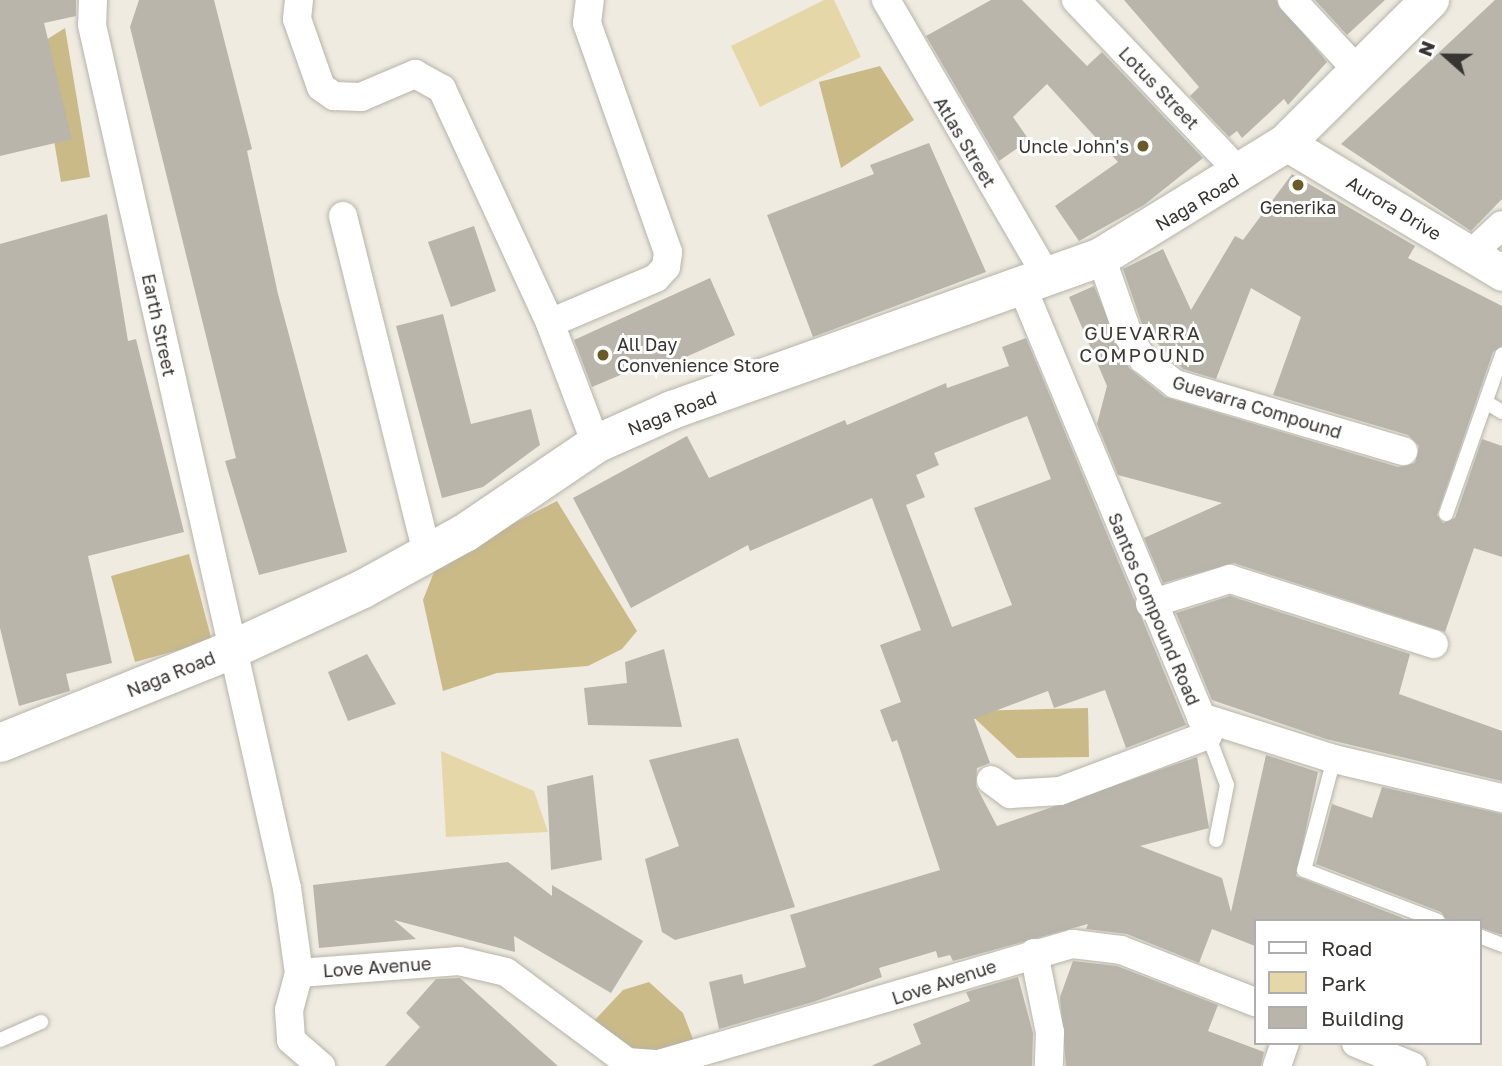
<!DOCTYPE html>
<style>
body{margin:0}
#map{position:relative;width:1502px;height:1066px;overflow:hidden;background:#efebe0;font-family:"Golos Text",sans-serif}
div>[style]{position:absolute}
.green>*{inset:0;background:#e6d7a9}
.forest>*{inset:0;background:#caba88}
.building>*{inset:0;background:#b9b5ab}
.roads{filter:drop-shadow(0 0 2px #b7b3a8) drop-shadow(0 0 2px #b7b3a8)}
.service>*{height:14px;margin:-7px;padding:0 7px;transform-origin:7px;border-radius:7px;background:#fff}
.minor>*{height:28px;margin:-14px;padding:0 14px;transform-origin:14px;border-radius:14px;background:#fff}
.tertiary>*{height:35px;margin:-17.5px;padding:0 17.5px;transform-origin:17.5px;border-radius:17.5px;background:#fff}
.secondary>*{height:38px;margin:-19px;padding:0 19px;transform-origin:19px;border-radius:19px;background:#fff}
.dots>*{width:19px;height:19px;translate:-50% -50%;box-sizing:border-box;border:4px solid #fff;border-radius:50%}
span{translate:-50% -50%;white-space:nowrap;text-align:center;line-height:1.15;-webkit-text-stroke:6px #fff;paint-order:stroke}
.street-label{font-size:18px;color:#373531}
.poi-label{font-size:18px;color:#373531}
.right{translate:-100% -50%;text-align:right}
.left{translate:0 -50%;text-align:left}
.neighbourhood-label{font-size:19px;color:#3b3830;letter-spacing:2px}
.legend{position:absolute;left:1254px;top:919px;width:228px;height:126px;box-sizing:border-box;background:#fff;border:2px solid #afaead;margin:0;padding:9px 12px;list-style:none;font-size:21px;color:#373531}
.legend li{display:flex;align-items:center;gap:14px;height:35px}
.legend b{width:35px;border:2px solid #afaead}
.north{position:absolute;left:1411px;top:21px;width:70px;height:70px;-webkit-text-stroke:5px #fff;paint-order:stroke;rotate:291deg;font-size:19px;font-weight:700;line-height:28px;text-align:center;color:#373531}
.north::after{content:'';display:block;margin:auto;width:24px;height:32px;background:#373531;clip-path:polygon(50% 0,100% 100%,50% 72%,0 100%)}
</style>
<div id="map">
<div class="green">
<i style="clip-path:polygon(824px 0,834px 0,861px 57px,760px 107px,731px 46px)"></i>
<i style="clip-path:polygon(441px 751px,534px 791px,548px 832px,446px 837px)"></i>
</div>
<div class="forest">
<i style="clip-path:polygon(65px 28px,90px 177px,61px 182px,38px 45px)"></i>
<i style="clip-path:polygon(880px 66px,914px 120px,841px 168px,819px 82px)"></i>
<i style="clip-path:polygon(557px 501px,637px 631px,622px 649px,588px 666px,497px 673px,443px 691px,423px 600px,438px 562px)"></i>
<i style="clip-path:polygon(189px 554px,212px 641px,135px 662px,111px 576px)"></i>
<i style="clip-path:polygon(1088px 708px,1089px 757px,1017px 758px,967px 711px)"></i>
<i style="clip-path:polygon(649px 982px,683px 1013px,696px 1047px,650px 1059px,601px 1035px,593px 1022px,623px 990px)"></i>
</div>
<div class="building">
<i style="clip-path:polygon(0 0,76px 0,76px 16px,44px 23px,72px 139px,0 156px)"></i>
<i style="clip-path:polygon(139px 0,214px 0,252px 149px,247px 151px,278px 294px,347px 552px,259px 575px,225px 461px,236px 458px,130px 27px)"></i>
<i style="clip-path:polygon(991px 0,1022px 0,1087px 66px,1102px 52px,1203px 158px,1144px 205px,1079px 241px,1055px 206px,1118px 162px,1047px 84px,1013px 117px,1029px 140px,999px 161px,926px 36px)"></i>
<i style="clip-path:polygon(1124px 0,1276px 0,1327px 62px,1288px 105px,1284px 99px,1242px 138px,1237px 131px,1229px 137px,1190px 96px,1199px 87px)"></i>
<i style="clip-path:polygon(1315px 0,1385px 0,1347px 35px)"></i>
<i style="clip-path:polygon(1495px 0,1502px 0,1502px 199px,1471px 231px,1341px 144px)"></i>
<i style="clip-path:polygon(929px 143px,986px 272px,813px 337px,767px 215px,874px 174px,870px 165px)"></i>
<i style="clip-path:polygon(1292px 174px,1415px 246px,1408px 258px,1502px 306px,1502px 346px,1493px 352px,1437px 515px,1443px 523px,1455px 518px,1482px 439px,1502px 446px,1502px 557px,1474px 548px,1445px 632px,1234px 563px,1163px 583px,1144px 538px,1222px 503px,1118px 475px,1097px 424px,1107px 386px,1069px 297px,1094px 286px,1129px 368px,1165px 397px,1398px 467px,1415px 463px,1419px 446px,1408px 435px,1273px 395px,1301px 317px,1251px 288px,1216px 379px,1183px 369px,1144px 330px,1123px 269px,1163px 249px,1191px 310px,1235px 236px,1243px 240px)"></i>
<i style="clip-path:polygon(107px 214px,128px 341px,136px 339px,184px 532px,88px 556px,112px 663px,66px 674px,70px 691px,19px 706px,0 628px,0 244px)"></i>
<i style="clip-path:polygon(474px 226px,496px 291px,451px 307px,428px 242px)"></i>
<i style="clip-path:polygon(710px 278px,735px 335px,648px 374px,644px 365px,592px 387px,574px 340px)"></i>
<i style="clip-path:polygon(443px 314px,471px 424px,531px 409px,540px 445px,483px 487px,442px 498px,396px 326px)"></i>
<i style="clip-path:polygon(evenodd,1026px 338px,1186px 725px,1126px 748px,1105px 690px,1054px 708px,1048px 691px,974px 719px,990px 763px,977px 768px,976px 786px,997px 826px,1197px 757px,1209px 828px,1140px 846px,1222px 878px,1231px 912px,1266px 755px,1318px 772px,1296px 876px,1410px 921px,1255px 921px,1255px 946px,1212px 929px,1199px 963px,1127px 934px,1086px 929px,1088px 924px,953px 961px,950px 955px,938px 958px,936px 951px,879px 968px,882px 977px,813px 1002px,719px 1029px,709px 982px,742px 974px,744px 984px,806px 967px,790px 915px,940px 870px,897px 740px,892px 742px,880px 710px,901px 702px,880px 645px,921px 630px,872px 498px,750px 551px,748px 545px,631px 608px,573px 498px,687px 436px,709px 478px,845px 420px,847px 425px,946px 383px,947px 388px,1009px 366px,1002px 347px,1026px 338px,1027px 416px,1051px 479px,974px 508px,1012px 605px,952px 627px,906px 505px,925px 497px,916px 475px,939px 465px,934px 453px,1027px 416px)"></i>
<i style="clip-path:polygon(1230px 596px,1410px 654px,1399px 694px,1502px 731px,1502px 781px,1326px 739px,1212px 700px,1176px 613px)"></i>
<i style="clip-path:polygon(664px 649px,682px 727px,588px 725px,584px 688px,627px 683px,625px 662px)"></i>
<i style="clip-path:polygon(367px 654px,396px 704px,348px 721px,328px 672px)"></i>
<i style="clip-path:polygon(738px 738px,795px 907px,675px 940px,662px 932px,645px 859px,679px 846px,649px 760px)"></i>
<i style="clip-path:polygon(593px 775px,602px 860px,551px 870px,547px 786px)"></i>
<i style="clip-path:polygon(1382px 787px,1502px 814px,1502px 935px,1479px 927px,1479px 921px,1447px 921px,1441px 912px,1316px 864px,1332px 804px,1372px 818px)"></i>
<i style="clip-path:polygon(508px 862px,552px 896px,552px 885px,643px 941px,611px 993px,514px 936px,515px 952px,394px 920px,416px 939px,319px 948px,313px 885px)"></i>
<i style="clip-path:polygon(1073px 961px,1117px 966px,1218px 1005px,1208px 1031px,1264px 1052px,1261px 1066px,1066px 1066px,1060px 997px)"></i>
<i style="clip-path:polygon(1018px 977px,1033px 1033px,1032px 1066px,871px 1066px,921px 1044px,913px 1024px,970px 1001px,966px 992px)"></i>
<i style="clip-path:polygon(460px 978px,522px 1034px,558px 1066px,385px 1066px,420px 1027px,406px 1013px,436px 979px)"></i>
</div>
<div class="roads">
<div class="service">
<i style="left:1486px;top:402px;width:19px;rotate:32deg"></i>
<i style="left:1446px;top:514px;width:169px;rotate:-70.6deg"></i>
<i style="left:1208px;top:735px;width:53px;rotate:69.2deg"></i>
<i style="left:1227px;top:785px;width:56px;rotate:101.3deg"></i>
<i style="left:1334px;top:759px;width:115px;rotate:105.1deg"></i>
<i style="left:1304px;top:870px;width:143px;rotate:20.8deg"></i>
<i style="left:1479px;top:936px;width:25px;rotate:21deg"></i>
<i style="left:0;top:1040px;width:45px;rotate:-23.7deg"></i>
</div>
<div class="minor">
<i style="left:93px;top:0;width:25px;rotate:92deg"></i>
<i style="left:92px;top:25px;width:885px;rotate:77.27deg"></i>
<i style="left:287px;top:888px;width:86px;rotate:82deg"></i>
<i style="left:299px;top:973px;width:38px;rotate:105deg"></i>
<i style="left:289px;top:1010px;width:30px;rotate:86deg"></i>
<i style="left:291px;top:1040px;width:40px;rotate:41deg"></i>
<i style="left:299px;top:0;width:19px;rotate:96deg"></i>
<i style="left:297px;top:19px;width:72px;rotate:70.6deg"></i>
<i style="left:321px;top:87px;width:16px;rotate:35deg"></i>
<i style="left:334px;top:96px;width:27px;rotate:2deg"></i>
<i style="left:361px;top:97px;width:59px;rotate:-23.1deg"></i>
<i style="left:415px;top:74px;width:31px;rotate:29deg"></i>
<i style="left:442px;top:89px;width:258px;rotate:65.2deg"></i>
<i style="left:550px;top:323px;width:129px;rotate:69.2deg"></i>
<i style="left:886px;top:0;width:324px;rotate:59.8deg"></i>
<i style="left:1076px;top:0;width:241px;rotate:46.5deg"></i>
<i style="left:1292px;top:0;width:98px;rotate:47.1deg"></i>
<i style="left:343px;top:216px;width:348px;rotate:76deg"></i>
<i style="left:1471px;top:254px;width:42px;rotate:-43.1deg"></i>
<i style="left:1101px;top:257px;width:85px;rotate:70.7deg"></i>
<i style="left:1129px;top:337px;width:26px;rotate:58deg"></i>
<i style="left:1143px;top:359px;width:41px;rotate:38deg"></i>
<i style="left:1175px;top:384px;width:238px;rotate:16.4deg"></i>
<i style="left:1023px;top:289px;width:464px;rotate:67.4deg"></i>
<i style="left:1201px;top:717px;width:139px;rotate:17.5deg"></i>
<i style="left:1334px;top:759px;width:172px;rotate:13.1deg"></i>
<i style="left:550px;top:323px;width:115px;rotate:-23deg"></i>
<i style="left:656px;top:278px;width:15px;rotate:-48deg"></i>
<i style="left:666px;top:267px;width:15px;rotate:-82deg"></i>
<i style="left:668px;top:252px;width:243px;rotate:-109.5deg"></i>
<i style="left:587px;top:23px;width:23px;rotate:-83deg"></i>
<i style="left:1150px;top:604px;width:84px;rotate:-17.4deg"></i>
<i style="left:1230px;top:579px;width:214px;rotate:17.7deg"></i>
<i style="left:991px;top:780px;width:24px;rotate:36deg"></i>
<i style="left:1010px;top:794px;width:50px;rotate:-3.4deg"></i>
<i style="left:1060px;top:791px;width:158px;rotate:-20.7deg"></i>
<i style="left:1208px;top:735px;width:19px;rotate:-111deg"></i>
<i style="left:1034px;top:953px;width:81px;rotate:78.6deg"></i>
<i style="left:1050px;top:1032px;width:34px;rotate:92deg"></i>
<i style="left:299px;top:973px;width:160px;rotate:-4.3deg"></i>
<i style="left:459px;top:961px;width:48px;rotate:13.2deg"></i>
<i style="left:506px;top:972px;width:151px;rotate:36.6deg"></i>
<i style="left:627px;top:1062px;width:32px;rotate:4deg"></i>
<i style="left:659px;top:1064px;width:431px;rotate:-16.2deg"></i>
<i style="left:1073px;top:944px;width:48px;rotate:7.1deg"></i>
<i style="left:1121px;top:950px;width:144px;rotate:21.2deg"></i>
<i style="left:1356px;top:1043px;width:61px;rotate:22.3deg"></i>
<i style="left:1277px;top:1066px;width:24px;rotate:-71deg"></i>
</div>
<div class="tertiary">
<i style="left:1286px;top:143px;width:252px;rotate:31deg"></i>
</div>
<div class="secondary">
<i style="left:0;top:743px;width:249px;rotate:-21.9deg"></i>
<i style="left:231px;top:650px;width:145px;rotate:-24.8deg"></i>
<i style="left:363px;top:589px;width:116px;rotate:-28.8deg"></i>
<i style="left:465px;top:533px;width:158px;rotate:-34.2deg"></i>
<i style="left:596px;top:444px;width:83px;rotate:-24.1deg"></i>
<i style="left:672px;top:410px;width:455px;rotate:-19.6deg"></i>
<i style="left:1101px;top:257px;width:217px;rotate:-31.6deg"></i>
<i style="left:1286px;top:143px;width:203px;rotate:-44.8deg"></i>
</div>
</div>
<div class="dots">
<i style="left:1143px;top:146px;background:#6a5a27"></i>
<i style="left:1298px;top:185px;background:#6a5a27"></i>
<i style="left:603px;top:355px;background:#6a5a27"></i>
</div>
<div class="street-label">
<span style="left:1159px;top:88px;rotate:46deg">Lotus Street</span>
<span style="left:965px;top:142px;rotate:59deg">Atlas Street</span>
<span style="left:1197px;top:202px;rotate:-31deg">Naga Road</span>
<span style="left:1394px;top:208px;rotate:31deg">Aurora Drive</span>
<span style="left:159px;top:325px;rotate:78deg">Earth Street</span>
<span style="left:1257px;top:407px;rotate:17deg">Guevarra Compound</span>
<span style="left:672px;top:413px;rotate:-21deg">Naga Road</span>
<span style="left:1154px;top:609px;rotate:67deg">Santos Compound Road</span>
<span style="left:171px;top:674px;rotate:-22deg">Naga Road</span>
<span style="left:377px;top:967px;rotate:-4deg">Love Avenue</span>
<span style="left:944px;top:982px;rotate:-18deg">Love Avenue</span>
</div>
<div class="poi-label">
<span class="right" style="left:1129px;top:146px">Uncle John's</span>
<span style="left:1298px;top:207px">Generika</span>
<span class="left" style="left:617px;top:355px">All Day<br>Convenience Store</span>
</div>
<div class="neighbourhood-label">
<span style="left:1143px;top:344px">GUEVARRA<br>COMPOUND</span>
</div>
<ul class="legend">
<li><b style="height:9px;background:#fff"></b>Road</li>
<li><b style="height:19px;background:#e6d7a9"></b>Park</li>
<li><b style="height:19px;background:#b9b5ab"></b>Building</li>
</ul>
<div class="north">N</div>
</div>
